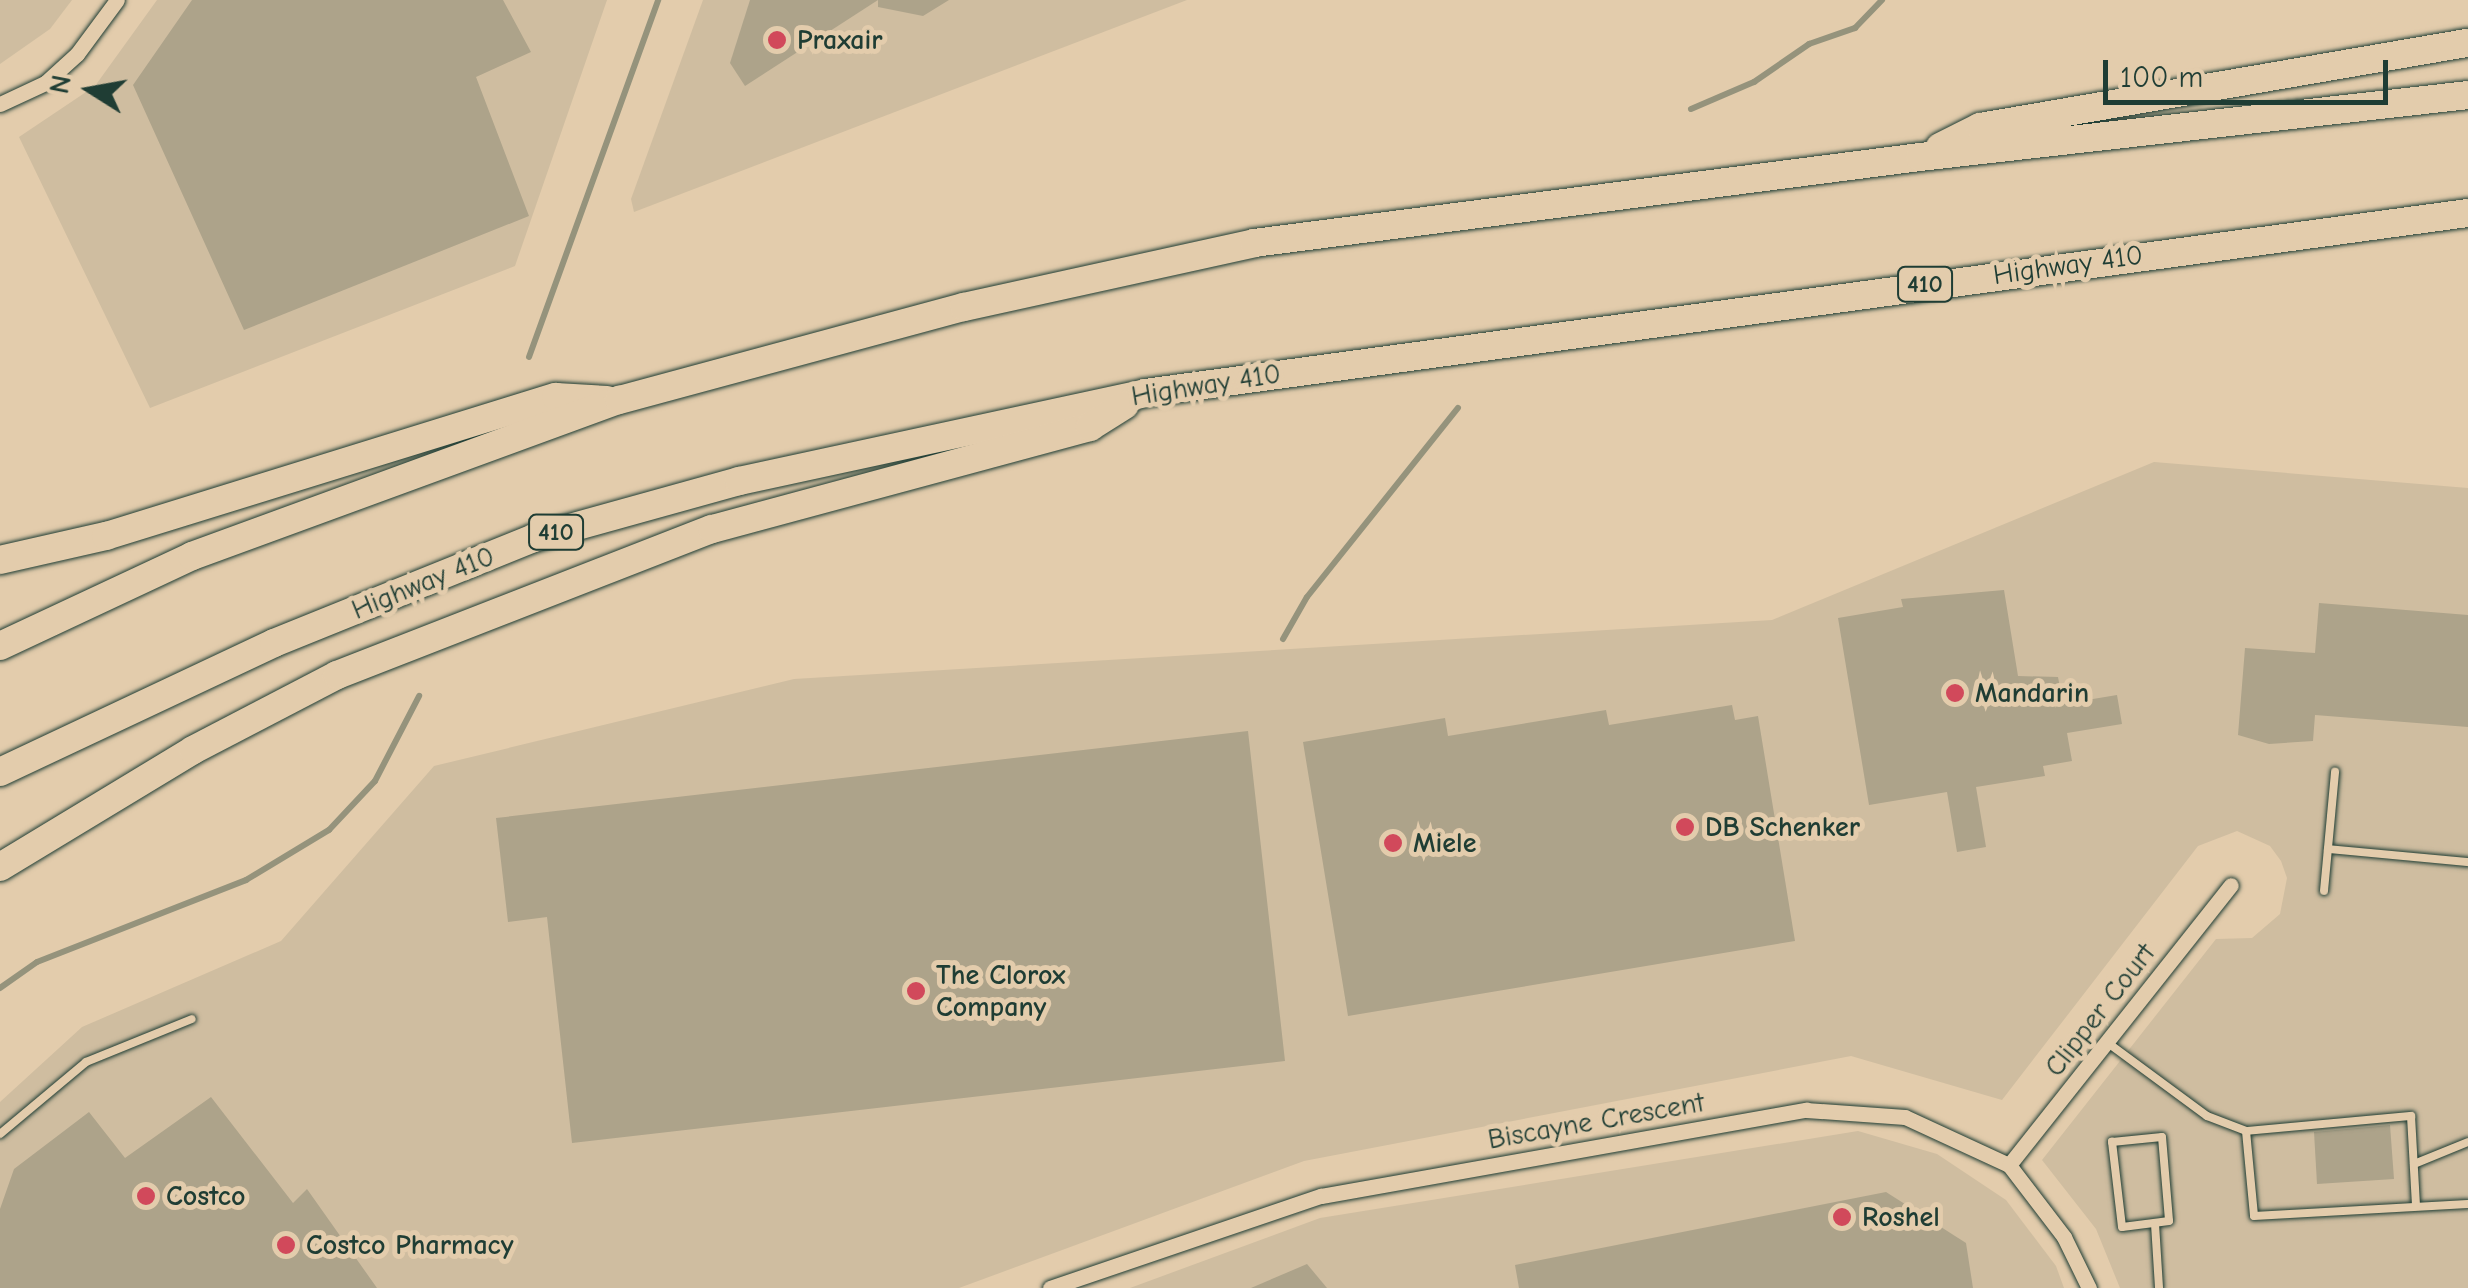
<!DOCTYPE html>
<style>
body{margin:0}
#map{position:relative;width:2468px;height:1288px;overflow:hidden;background:#e3ccac;font-family:"Comic Neue",sans-serif}
div>[style]{position:absolute}
.built>*{inset:0;background:#cfbda0}
.stream>*{height:6px;margin:-3px;padding:0 3px;transform-origin:3px;border-radius:3px;background:#95937c}
.building>*{inset:0;background:#ada38a}
.roads{filter:drop-shadow(0 0 2px #1f3d34) drop-shadow(0 0 2px #1f3d34)}
.lane>*{height:8px;margin:-4px;padding:0 4px;transform-origin:4px;border-radius:4px;background:#e3ccac}
.street>*{height:15px;margin:-7.5px;padding:0 7.5px;transform-origin:7.5px;border-radius:7.5px;background:#e3ccac}
.highway>*{height:28px;margin:-14px;padding:0 14px;transform-origin:14px;border-radius:14px;background:#e3ccac}
.dots>*{width:28px;height:28px;translate:-50% -50%;box-sizing:border-box;border:5px solid #e3ccac;border-radius:50%}
span{translate:-50% -50%;white-space:nowrap;text-align:center;line-height:1.15;-webkit-text-stroke:10px #e3ccac;paint-order:stroke}
.shield-label span{padding:2px 8px;background:#e3ccac;border:2px solid;border-radius:8px;-webkit-text-stroke-width:0}
.shield-label{font-size:25px;color:#1f3d34;font-weight:700}
.poi-label{font-size:28px;color:#1f3d34;font-weight:700}
.left{translate:0 -50%;text-align:left}
.street-label{font-size:28px;color:#1f3d34}
.north{position:absolute;left:40px;top:40px;width:100px;height:100px;-webkit-text-stroke:8px #e3ccac;paint-order:stroke;rotate:281deg;font-size:28px;font-weight:700;line-height:40px;text-align:center;color:#1f3d34}
.north::after{content:'';display:block;margin:auto;width:35px;height:45px;background:#1f3d34;clip-path:polygon(50% 0,100% 100%,50% 72%,0 100%)}
.scale{position:absolute;left:2103px;top:60px;width:285px;height:45px;box-sizing:border-box;border:5px solid #1f3d34;border-top:0;padding-left:12px;font-size:30px;line-height:35px;white-space:nowrap;color:#1f3d34;-webkit-text-stroke:8px #e3ccac;paint-order:stroke}
</style>
<div id="map">
<div class="built">
<i style="clip-path:polygon(0 0,72px 0,50px 29px,0 64px)"></i>
<i style="clip-path:polygon(157px 0,607px 0,515px 266px,150px 408px,19px 137px,95px 86px)"></i>
<i style="clip-path:polygon(703px 0,1187px 0,634px 212px,631px 199px)"></i>
<i style="clip-path:polygon(2154px 462px,2468px 488px,2468px 1288px,2120px 1288px,2096px 1229px,2042px 1160px,2216px 939px,2252px 938px,2280px 914px,2287px 878px,2281px 861px,2270px 846px,2237px 831px,2198px 846px,2002px 1100px,1851px 1056px,1304px 1161px,959px 1288px,0 1288px,0 1102px,82px 1027px,281px 941px,434px 766px,794px 679px,1772px 620px)"></i>
<i style="clip-path:polygon(1858px 1131px,1937px 1154px,2006px 1200px,2056px 1266px,2064px 1288px,1130px 1288px,1320px 1218px)"></i>
</div>
<div class="stream">
<i style="left:1691px;top:109px;width:69px;rotate:-23.2deg"></i>
<i style="left:1754px;top:82px;width:67px;rotate:-34.6deg"></i>
<i style="left:1809px;top:44px;width:49px;rotate:-19.2deg"></i>
<i style="left:1855px;top:28px;width:39px;rotate:-46deg"></i>
<i style="left:529px;top:357px;width:380px;rotate:-70.1deg"></i>
<i style="left:1283px;top:639px;width:48px;rotate:-60.3deg"></i>
<i style="left:1307px;top:597px;width:242px;rotate:-51.4deg"></i>
<i style="left:0;top:988px;width:45px;rotate:-35.1deg"></i>
<i style="left:37px;top:962px;width:225px;rotate:-21.4deg"></i>
<i style="left:246px;top:880px;width:97px;rotate:-31.1deg"></i>
<i style="left:329px;top:830px;width:67px;rotate:-46.8deg"></i>
<i style="left:375px;top:781px;width:96px;rotate:-62.6deg"></i>
</div>
<div class="building">
<i style="clip-path:polygon(192px 0,503px 0,531px 52px,476px 77px,529px 216px,244px 330px,133px 85px)"></i>
<i style="clip-path:polygon(750px 0,878px 0,745px 86px,730px 63px)"></i>
<i style="clip-path:polygon(878px 0,949px 0,923px 16px,878px 7px)"></i>
<i style="clip-path:polygon(2004px 590px,2018px 676px,2058px 677px,2063px 704px,2117px 695px,2122px 724px,2067px 733px,2072px 761px,2043px 766px,2045px 776px,1976px 787px,1986px 847px,1957px 852px,1947px 792px,1869px 805px,1838px 618px,1903px 607px,1901px 599px)"></i>
<i style="clip-path:polygon(2319px 603px,2468px 615px,2468px 727px,2315px 715px,2313px 741px,2269px 744px,2238px 735px,2245px 648px,2315px 653px)"></i>
<i style="clip-path:polygon(1732px 705px,1735px 720px,1758px 716px,1795px 941px,1348px 1016px,1303px 742px,1445px 718px,1448px 736px,1606px 710px,1609px 725px)"></i>
<i style="clip-path:polygon(1248px 731px,1285px 1061px,572px 1143px,547px 917px,508px 922px,496px 818px)"></i>
<i style="clip-path:polygon(211px 1097px,293px 1203px,307px 1189px,377px 1288px,0 1288px,0 1209px,14px 1169px,89px 1112px,125px 1158px)"></i>
<i style="clip-path:polygon(2390px 1125px,2394px 1179px,2317px 1184px,2314px 1132px)"></i>
<i style="clip-path:polygon(1886px 1192px,1966px 1243px,1973px 1288px,1519px 1288px,1515px 1265px)"></i>
<i style="clip-path:polygon(1307px 1264px,1327px 1288px,1251px 1288px)"></i>
</div>
<div class="roads">
<div class="lane">
<i style="left:2328px;top:849px;width:141px;rotate:5.3deg"></i>
<i style="left:2324px;top:891px;width:120px;rotate:-84.7deg"></i>
<i style="left:2108px;top:1043px;width:123px;rotate:36.4deg"></i>
<i style="left:2207px;top:1116px;width:42px;rotate:21deg"></i>
<i style="left:2246px;top:1131px;width:85px;rotate:84.6deg"></i>
<i style="left:2254px;top:1216px;width:214px;rotate:-3.2deg"></i>
<i style="left:2246px;top:1131px;width:166px;rotate:-5.2deg"></i>
<i style="left:2411px;top:1116px;width:90px;rotate:86.8deg"></i>
<i style="left:0;top:1134px;width:112px;rotate:-39.9deg"></i>
<i style="left:86px;top:1062px;width:114px;rotate:-22.1deg"></i>
<i style="left:2162px;top:1137px;width:84px;rotate:85.2deg"></i>
<i style="left:2169px;top:1221px;width:47px;rotate:172.7deg"></i>
<i style="left:2122px;top:1227px;width:86px;rotate:-96.7deg"></i>
<i style="left:2112px;top:1142px;width:50px;rotate:-5.7deg"></i>
<i style="left:2414px;top:1164px;width:58px;rotate:-22.2deg"></i>
<i style="left:2155px;top:1224px;width:64px;rotate:86.4deg"></i>
</div>
<div class="street">
<i style="left:0;top:104px;width:50px;rotate:-25deg"></i>
<i style="left:45px;top:83px;width:43px;rotate:-42.2deg"></i>
<i style="left:77px;top:54px;width:67px;rotate:-53.5deg"></i>
<i style="left:2009px;top:1165px;width:357px;rotate:-51.6deg"></i>
<i style="left:1050px;top:1288px;width:286px;rotate:-18.8deg"></i>
<i style="left:1321px;top:1196px;width:493px;rotate:-10.1deg"></i>
<i style="left:1806px;top:1110px;width:99px;rotate:4deg"></i>
<i style="left:1905px;top:1117px;width:115px;rotate:24.8deg"></i>
<i style="left:2009px;top:1165px;width:91px;rotate:52.6deg"></i>
<i style="left:2064px;top:1237px;width:57px;rotate:63.9deg"></i>
</div>
<div class="highway">
<i style="left:1940px;top:147px;width:45px;rotate:-26.6deg"></i>
<i style="left:1980px;top:127px;width:495px;rotate:-9.8deg"></i>
<i style="left:0;top:560px;width:109px;rotate:-12.8deg"></i>
<i style="left:106px;top:536px;width:471px;rotate:-17.2deg"></i>
<i style="left:556px;top:397px;width:51px;rotate:3.4deg"></i>
<i style="left:0;top:646px;width:212px;rotate:-25.1deg"></i>
<i style="left:192px;top:556px;width:455px;rotate:-20.1deg"></i>
<i style="left:619px;top:400px;width:357px;rotate:-15.1deg"></i>
<i style="left:964px;top:307px;width:297px;rotate:-12.4deg"></i>
<i style="left:1254px;top:243px;width:672px;rotate:-7.36deg"></i>
<i style="left:1920px;top:157px;width:551px;rotate:-6.45deg"></i>
<i style="left:0;top:772px;width:303px;rotate:-25.2deg"></i>
<i style="left:274px;top:643px;width:280px;rotate:-22deg"></i>
<i style="left:534px;top:538px;width:213px;rotate:-15.5deg"></i>
<i style="left:739px;top:481px;width:415px;rotate:-12.2deg"></i>
<i style="left:1145px;top:393px;width:1335px;rotate:-7.75deg"></i>
<i style="left:0;top:867px;width:226px;rotate:-31.2deg"></i>
<i style="left:193px;top:750px;width:162px;rotate:-27.5deg"></i>
<i style="left:337px;top:675px;width:402px;rotate:-21.3deg"></i>
<i style="left:712px;top:529px;width:392px;rotate:-15.1deg"></i>
<i style="left:1090px;top:427px;width:41px;rotate:-32.2deg"></i>
</div>
</div>
<div class="dots">
<i style="left:777px;top:40px;background:#d1495b"></i>
<i style="left:1955px;top:693px;background:#d1495b"></i>
<i style="left:1685px;top:827px;background:#d1495b"></i>
<i style="left:1393px;top:843px;background:#d1495b"></i>
<i style="left:916px;top:991px;background:#d1495b"></i>
<i style="left:146px;top:1196px;background:#d1495b"></i>
<i style="left:1842px;top:1217px;background:#d1495b"></i>
<i style="left:286px;top:1245px;background:#d1495b"></i>
</div>
<div class="shield-label">
<span style="left:1925px;top:284px">410</span>
<span style="left:556px;top:532px">410</span>
</div>
<div class="poi-label">
<span class="left" style="left:797px;top:40px">Praxair</span>
<span class="left" style="left:1975px;top:693px">Mandarin</span>
<span class="left" style="left:1705px;top:827px">DB Schenker</span>
<span class="left" style="left:1413px;top:843px">Miele</span>
<span class="left" style="left:936px;top:991px">The Clorox<br>Company</span>
<span class="left" style="left:166px;top:1196px">Costco</span>
<span class="left" style="left:1862px;top:1217px">Roshel</span>
<span class="left" style="left:306px;top:1245px">Costco Pharmacy</span>
</div>
<div class="street-label">
<span style="left:2068px;top:265px;rotate:-8deg">Highway 410</span>
<span style="left:1206px;top:385px;rotate:-9deg">Highway 410</span>
<span style="left:423px;top:583px;rotate:-22deg">Highway 410</span>
<span style="left:2100px;top:1010px;rotate:-52deg">Clipper Court</span>
<span style="left:1596px;top:1121px;rotate:-10deg">Biscayne Crescent</span>
</div>
<div class="north">N</div>
<div class="scale">100 m</div>
</div>
